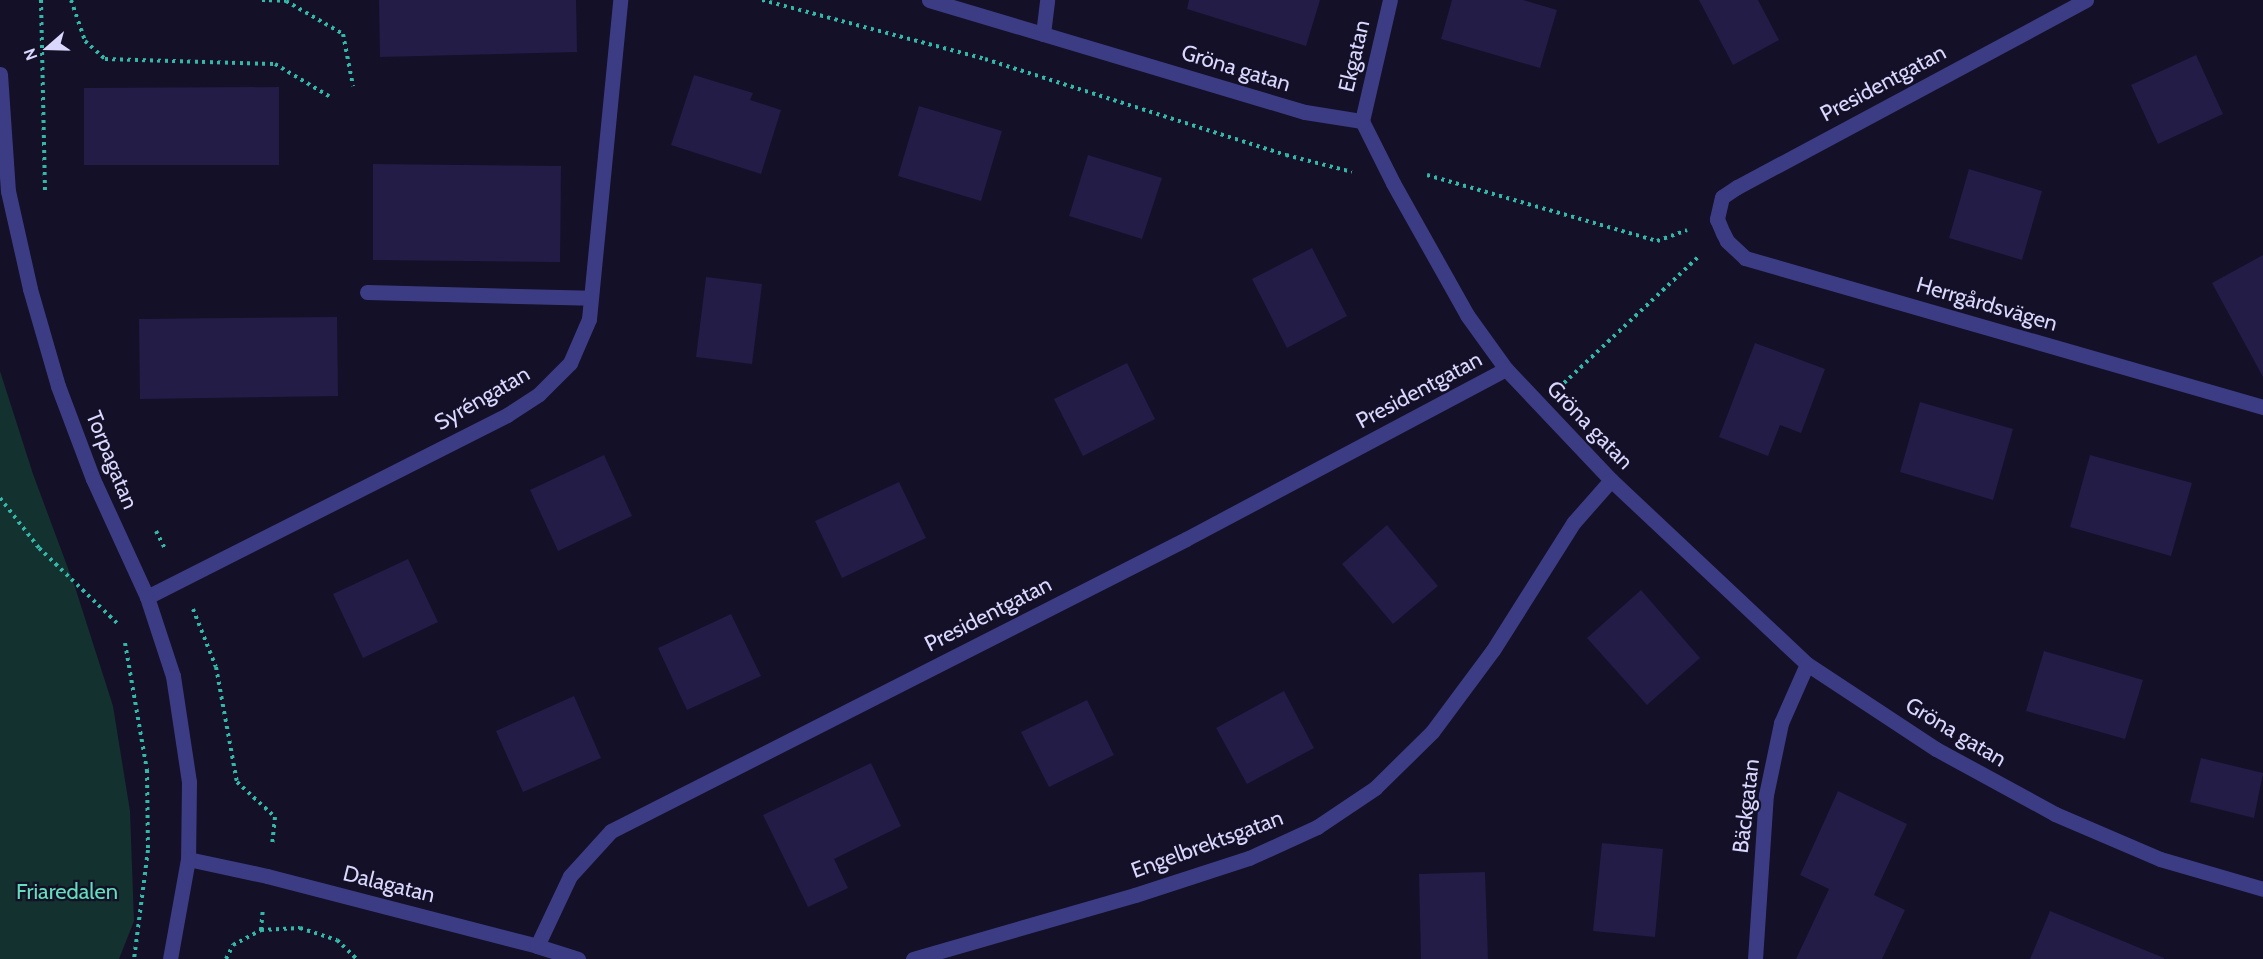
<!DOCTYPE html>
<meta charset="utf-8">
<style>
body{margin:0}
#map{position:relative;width:2263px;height:959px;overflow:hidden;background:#131027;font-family:Cabin,sans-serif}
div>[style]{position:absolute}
.green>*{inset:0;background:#13312e}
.building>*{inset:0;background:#231c47}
.path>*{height:4px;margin-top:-2px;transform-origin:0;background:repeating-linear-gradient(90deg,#32b7a9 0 3px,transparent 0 7.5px)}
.service>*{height:15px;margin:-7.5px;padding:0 7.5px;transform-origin:7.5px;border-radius:7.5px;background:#3c3c85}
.minor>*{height:15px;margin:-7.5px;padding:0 7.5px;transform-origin:7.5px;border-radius:7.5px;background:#3c3c85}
.tertiary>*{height:15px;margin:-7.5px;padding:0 7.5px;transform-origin:7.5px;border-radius:7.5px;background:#3c3c85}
span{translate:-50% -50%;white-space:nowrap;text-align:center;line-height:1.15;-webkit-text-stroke:4.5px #131027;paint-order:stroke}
.street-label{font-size:22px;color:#d9d7fe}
.park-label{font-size:22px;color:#63deba}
.north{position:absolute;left:18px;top:18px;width:60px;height:60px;-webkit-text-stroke:4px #131027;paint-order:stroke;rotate:250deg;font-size:16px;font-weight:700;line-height:24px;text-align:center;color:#d9d7fe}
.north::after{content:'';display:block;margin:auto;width:21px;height:27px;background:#d9d7fe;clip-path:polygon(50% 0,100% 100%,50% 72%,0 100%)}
</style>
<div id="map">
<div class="green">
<i style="clip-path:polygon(0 371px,33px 474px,75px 587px,113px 706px,130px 811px,134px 921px,119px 959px,0 959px)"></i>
</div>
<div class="building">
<i style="clip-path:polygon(379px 0,576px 0,577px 52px,380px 57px)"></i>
<i style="clip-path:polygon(1189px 0,1320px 0,1306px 46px,1187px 9px)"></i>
<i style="clip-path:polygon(1452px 0,1523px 0,1557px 10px,1540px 68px,1441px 39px)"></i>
<i style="clip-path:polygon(1699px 0,1758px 0,1779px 40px,1733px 65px)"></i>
<i style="clip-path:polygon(2196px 55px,2223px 114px,2158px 144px,2131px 85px)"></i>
<i style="clip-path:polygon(694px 75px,753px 93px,750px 100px,781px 110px,761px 174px,671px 145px)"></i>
<i style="clip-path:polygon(279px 87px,279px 165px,84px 165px,84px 88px)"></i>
<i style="clip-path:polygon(919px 106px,1002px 131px,981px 201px,898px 176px)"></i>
<i style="clip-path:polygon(1088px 155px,1162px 178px,1142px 239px,1069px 216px)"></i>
<i style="clip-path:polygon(373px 164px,561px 166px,560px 262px,373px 260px)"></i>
<i style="clip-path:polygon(1969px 169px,2042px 191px,2022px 260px,1949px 238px)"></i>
<i style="clip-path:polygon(1312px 248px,1347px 316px,1287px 348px,1252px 279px)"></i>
<i style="clip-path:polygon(2263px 255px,2263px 377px,2212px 283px)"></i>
<i style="clip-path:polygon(706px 277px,762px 284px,752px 364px,696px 357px)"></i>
<i style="clip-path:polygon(337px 317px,338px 396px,140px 399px,139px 319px)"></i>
<i style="clip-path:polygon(1755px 343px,1825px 369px,1801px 433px,1780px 425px,1768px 456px,1719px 437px)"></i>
<i style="clip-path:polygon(1127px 363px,1155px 419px,1083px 456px,1054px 399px)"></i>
<i style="clip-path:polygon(1920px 402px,2013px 429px,1993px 500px,1900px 472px)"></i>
<i style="clip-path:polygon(604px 455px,632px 516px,558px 551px,530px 490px)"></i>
<i style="clip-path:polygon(2090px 455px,2192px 483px,2171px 556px,2070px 527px)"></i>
<i style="clip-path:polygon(899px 482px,926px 538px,842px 578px,815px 521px)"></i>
<i style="clip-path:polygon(1387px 525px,1438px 586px,1393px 624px,1342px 564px)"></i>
<i style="clip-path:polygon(408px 559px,438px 622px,363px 658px,333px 594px)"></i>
<i style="clip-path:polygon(1641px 590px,1700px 658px,1647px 705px,1587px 638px)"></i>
<i style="clip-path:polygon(731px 614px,761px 676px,687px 710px,658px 648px)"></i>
<i style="clip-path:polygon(2044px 651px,2143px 680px,2125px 739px,2026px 711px)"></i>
<i style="clip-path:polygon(1284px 691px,1314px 748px,1247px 784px,1216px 728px)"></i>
<i style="clip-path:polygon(574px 696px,601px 758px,523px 792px,496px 731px)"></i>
<i style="clip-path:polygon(1087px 700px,1114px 755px,1049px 787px,1021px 732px)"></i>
<i style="clip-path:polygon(2201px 758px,2263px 773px,2254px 818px,2190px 802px)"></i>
<i style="clip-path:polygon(871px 763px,901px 826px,834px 859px,848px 888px,808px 907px,763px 815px)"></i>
<i style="clip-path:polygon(1838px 791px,1907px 824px,1874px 895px,1905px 910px,1882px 959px,1796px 959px,1829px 889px,1800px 875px)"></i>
<i style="clip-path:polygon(1602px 843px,1663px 849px,1655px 937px,1593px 931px)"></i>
<i style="clip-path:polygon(1485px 872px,1488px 959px,1421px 959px,1419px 874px)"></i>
<i style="clip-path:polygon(2050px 911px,2164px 958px,2164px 959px,2030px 959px)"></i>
</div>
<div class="path">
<i style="left:41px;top:0;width:195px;rotate:88.8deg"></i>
<i style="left:71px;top:0;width:43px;rotate:71.1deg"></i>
<i style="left:85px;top:41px;width:27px;rotate:42deg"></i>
<i style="left:105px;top:59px;width:170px;rotate:1.7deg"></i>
<i style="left:275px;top:64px;width:63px;rotate:30.7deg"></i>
<i style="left:262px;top:0;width:24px;rotate:2deg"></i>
<i style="left:286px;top:1px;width:66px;rotate:30.1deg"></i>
<i style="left:343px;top:34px;width:53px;rotate:79.1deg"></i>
<i style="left:762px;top:0;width:231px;rotate:14.8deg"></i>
<i style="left:985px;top:59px;width:316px;rotate:17.7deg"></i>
<i style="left:1286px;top:155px;width:68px;rotate:14.4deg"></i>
<i style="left:1427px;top:175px;width:239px;rotate:16deg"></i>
<i style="left:1657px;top:241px;width:32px;rotate:-20deg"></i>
<i style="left:1564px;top:383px;width:184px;rotate:-43.2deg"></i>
<i style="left:0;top:498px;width:63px;rotate:52deg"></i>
<i style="left:39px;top:548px;width:112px;rotate:43.9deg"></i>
<i style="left:156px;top:531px;width:22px;rotate:63deg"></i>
<i style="left:193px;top:609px;width:62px;rotate:68.4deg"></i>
<i style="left:216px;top:667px;width:117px;rotate:79.7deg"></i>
<i style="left:237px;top:782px;width:52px;rotate:42.6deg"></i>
<i style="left:275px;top:817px;width:28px;rotate:96deg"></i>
<i style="left:125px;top:643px;width:129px;rotate:80.2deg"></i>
<i style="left:147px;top:770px;width:80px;rotate:89.3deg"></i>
<i style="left:148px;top:850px;width:110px;rotate:97.3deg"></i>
<i style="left:261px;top:930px;width:21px;rotate:-85deg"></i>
<i style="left:226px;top:959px;width:16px;rotate:-63deg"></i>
<i style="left:233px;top:945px;width:32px;rotate:-28deg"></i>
<i style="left:261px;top:930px;width:39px;rotate:-3deg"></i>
<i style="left:300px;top:928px;width:39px;rotate:18deg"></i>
<i style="left:337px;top:940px;width:28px;rotate:44deg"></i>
</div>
<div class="service">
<i style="left:367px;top:292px;width:223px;rotate:1.5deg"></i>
</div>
<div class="minor">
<i style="left:929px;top:0;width:392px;rotate:16.6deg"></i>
<i style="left:1305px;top:112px;width:58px;rotate:9deg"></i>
<i style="left:1362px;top:121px;width:69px;rotate:63.4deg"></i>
<i style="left:1393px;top:183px;width:151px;rotate:60.7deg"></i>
<i style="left:1467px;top:315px;width:67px;rotate:54.2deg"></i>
<i style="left:1506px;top:369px;width:153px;rotate:46.6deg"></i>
<i style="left:1611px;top:480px;width:269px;rotate:43.2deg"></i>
<i style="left:1807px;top:664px;width:154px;rotate:33.4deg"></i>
<i style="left:1936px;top:749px;width:136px;rotate:28.6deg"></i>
<i style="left:2055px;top:814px;width:114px;rotate:23.2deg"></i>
<i style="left:2160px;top:859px;width:107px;rotate:16.2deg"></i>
<i style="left:2086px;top:0;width:396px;rotate:151.8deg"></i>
<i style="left:1737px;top:187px;width:18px;rotate:146deg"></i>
<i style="left:1722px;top:197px;width:23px;rotate:103deg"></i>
<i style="left:1717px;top:219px;width:15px;rotate:67deg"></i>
<i style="left:1723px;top:233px;width:9px;rotate:63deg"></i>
<i style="left:1727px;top:241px;width:25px;rotate:43deg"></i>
<i style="left:1745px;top:258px;width:539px;rotate:16.05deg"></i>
<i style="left:1043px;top:34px;width:34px;rotate:-83deg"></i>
<i style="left:1362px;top:121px;width:124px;rotate:-77deg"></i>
<i style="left:147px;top:597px;width:403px;rotate:-26.8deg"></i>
<i style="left:507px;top:415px;width:38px;rotate:-33deg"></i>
<i style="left:539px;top:394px;width:44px;rotate:-45deg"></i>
<i style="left:570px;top:363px;width:48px;rotate:-66.6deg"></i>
<i style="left:589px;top:319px;width:321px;rotate:-84.4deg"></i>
<i style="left:188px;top:859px;width:81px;rotate:12.1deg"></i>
<i style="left:267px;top:876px;width:279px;rotate:14.5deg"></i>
<i style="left:537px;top:946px;width:43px;rotate:17.6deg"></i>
<i style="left:537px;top:946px;width:77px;rotate:-64.8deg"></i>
<i style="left:570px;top:876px;width:61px;rotate:-47.7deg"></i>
<i style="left:611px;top:831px;width:645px;rotate:-26.92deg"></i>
<i style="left:1186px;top:539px;width:362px;rotate:-28deg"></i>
<i style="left:913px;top:959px;width:231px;rotate:-16.1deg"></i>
<i style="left:1135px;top:895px;width:120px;rotate:-18deg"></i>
<i style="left:1249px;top:858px;width:75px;rotate:-24.5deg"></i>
<i style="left:1317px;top:827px;width:70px;rotate:-33.9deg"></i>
<i style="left:1375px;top:788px;width:80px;rotate:-44.5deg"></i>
<i style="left:1432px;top:732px;width:102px;rotate:-53.4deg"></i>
<i style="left:1493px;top:650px;width:151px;rotate:-57.7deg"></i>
<i style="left:1574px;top:522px;width:56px;rotate:-48.6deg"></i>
<i style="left:1755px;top:959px;width:164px;rotate:-86.2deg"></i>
<i style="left:1766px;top:795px;width:74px;rotate:-78.2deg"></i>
<i style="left:1781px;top:723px;width:64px;rotate:-66.2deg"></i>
</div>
<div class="tertiary">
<i style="left:0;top:74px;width:117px;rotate:86.1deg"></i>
<i style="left:8px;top:191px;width:100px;rotate:77.3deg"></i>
<i style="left:30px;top:289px;width:101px;rotate:73.9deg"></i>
<i style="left:58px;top:386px;width:99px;rotate:69.4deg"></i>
<i style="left:93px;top:479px;width:130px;rotate:65.4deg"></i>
<i style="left:147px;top:597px;width:83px;rotate:71.8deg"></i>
<i style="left:173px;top:676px;width:107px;rotate:81.4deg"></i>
<i style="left:189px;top:782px;width:77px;rotate:90.7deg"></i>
<i style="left:188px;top:859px;width:102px;rotate:100.2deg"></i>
</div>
<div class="street-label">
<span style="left:1354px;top:56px;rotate:-77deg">Ekgatan</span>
<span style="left:1236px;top:68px;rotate:17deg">Gröna gatan</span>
<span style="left:1883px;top:83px;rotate:-28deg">Presidentgatan</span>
<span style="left:1987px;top:304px;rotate:16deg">Herrgårdsvägen</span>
<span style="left:1419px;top:390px;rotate:-28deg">Presidentgatan</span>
<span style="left:482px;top:398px;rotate:-30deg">Syréngatan</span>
<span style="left:1590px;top:425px;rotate:46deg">Gröna gatan</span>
<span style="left:112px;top:460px;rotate:68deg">Torpagatan</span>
<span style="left:988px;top:614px;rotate:-27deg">Presidentgatan</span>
<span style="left:1956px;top:732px;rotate:31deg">Gröna gatan</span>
<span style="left:1746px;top:806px;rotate:-83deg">Bäckgatan</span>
<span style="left:1207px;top:844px;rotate:-20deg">Engelbrektsgatan</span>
<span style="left:389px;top:884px;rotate:14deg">Dalagatan</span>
</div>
<div class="park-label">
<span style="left:67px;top:892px">Friaredalen</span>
</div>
<div class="north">N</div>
</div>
